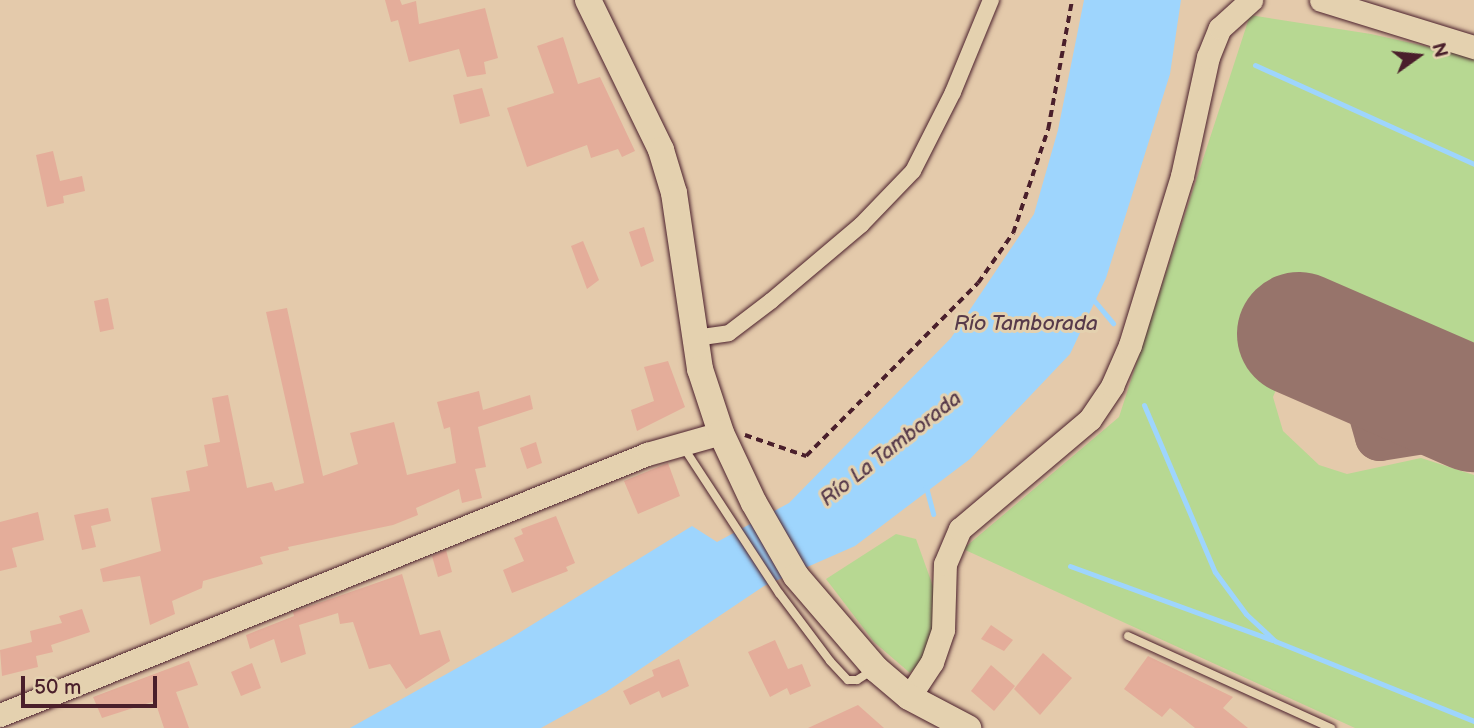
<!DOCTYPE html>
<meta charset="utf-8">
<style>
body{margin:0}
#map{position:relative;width:1474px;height:728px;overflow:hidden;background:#e4caab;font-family:"Balsamiq Sans",sans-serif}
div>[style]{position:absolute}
.green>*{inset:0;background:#b7d892}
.water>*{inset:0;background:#9ed5fd}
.stream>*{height:5px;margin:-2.5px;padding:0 2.5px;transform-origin:2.5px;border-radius:2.5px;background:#9ed5fd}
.taxiway>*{height:49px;margin:-24.5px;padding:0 24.5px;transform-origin:24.5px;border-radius:24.5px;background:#97746b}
.runway>*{height:124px;margin:-62px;padding:0 62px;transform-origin:62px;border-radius:62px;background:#97746b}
.building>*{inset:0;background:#e4ad9a}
.path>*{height:3.5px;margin-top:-1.75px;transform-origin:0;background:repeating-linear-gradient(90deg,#4a1f2b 0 7px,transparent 0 12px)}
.roads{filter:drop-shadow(0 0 2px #4a1f2b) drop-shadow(0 0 2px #4a1f2b)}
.lane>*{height:8px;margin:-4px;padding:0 4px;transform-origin:4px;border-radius:4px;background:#e4d1af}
.street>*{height:16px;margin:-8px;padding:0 8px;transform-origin:8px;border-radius:8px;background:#e4d1af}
.secondary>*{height:23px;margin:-11.5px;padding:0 11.5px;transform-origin:11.5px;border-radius:11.5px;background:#e4d1af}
.primary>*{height:26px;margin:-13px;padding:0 13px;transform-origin:13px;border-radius:13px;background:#e4d1af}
span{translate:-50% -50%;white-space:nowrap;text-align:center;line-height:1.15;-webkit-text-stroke:6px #e4d1af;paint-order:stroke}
.water-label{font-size:21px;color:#573a4a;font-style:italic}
.north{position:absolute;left:1383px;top:21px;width:70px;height:70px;-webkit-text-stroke:5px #e4d1af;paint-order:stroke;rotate:75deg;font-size:19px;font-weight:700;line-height:28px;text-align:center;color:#4a1f2b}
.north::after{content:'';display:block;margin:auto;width:24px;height:32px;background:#4a1f2b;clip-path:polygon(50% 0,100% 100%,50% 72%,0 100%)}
.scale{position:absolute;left:21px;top:676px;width:136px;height:32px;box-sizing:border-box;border:4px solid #4a1f2b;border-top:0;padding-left:9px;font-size:21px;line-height:24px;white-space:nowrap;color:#4a1f2b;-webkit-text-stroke:5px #e4d1af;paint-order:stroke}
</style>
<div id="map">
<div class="green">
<i style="clip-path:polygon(1250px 15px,1371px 34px,1474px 57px,1474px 343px,1322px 280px,1273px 397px,1283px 431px,1319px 465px,1347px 474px,1421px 458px,1474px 475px,1474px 728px,1355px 728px,963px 549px,1119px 417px)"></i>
<i style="clip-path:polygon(896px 534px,916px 539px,939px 603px,927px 655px,910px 673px,874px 642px,826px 579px)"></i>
</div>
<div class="water">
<i style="clip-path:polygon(1084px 0,1181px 0,1170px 74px,1106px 278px,1070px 354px,970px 459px,855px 546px,764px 586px,606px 692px,541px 728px,350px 728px,509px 639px,692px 526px,717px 542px,789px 503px,951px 338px,1034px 214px,1058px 130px)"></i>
</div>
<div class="stream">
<i style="left:1255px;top:65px;width:240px;rotate:24.3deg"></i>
<i style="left:1092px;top:298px;width:33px;rotate:50deg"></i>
<i style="left:1144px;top:405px;width:181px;rotate:67deg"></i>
<i style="left:1215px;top:572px;width:52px;rotate:53.6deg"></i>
<i style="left:1246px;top:614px;width:40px;rotate:43deg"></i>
<i style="left:1275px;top:641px;width:214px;rotate:21.9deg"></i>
<i style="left:926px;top:487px;width:28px;rotate:75deg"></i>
<i style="left:1070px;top:566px;width:215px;rotate:20.1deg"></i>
</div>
<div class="taxiway">
<i style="left:1371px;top:408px;width:29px;rotate:74deg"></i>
<i style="left:1379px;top:436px;width:96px;rotate:-9deg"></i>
</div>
<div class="runway">
<i style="left:1299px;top:334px;width:191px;rotate:23.5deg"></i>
</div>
<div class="building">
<i style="clip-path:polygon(385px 0,400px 0,402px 5px,416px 1px,419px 24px,485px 8px,498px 58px,484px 62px,486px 74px,467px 77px,459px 49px,409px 62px,398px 20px,391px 22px)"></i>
<i style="clip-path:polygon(563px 37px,578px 84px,600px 77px,635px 151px,622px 157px,618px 149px,591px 158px,587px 145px,527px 167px,507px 108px,554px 93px,537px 46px)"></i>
<i style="clip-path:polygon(482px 88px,490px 116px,460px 124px,453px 95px)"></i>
<i style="clip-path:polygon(53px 151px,60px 181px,82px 176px,85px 191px,63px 196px,64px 203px,47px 207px,36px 155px)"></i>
<i style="clip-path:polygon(644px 227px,654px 261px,641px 267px,629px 232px)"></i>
<i style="clip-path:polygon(583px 241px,599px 280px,587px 289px,571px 246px)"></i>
<i style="clip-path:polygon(108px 298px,114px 329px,100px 332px,94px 301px)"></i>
<i style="clip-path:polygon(287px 308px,323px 476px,358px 464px,350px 433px,394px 422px,407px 475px,456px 463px,450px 427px,444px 429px,437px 402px,479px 391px,483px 410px,530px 395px,533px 409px,478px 427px,486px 467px,475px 469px,482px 498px,462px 503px,459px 489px,416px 508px,418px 515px,393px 525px,288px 547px,289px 550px,260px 557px,263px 564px,203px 581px,202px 588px,172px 601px,175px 614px,150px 625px,140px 576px,103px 582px,100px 569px,161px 551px,151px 498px,190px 491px,186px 471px,208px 466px,204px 445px,220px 442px,212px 398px,228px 395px,247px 488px,272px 482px,275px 491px,304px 483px,266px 312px)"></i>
<i style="clip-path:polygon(668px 361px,685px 407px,637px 431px,631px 410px,654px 401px,644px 367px)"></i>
<i style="clip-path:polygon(536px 442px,542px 463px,527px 469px,520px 448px)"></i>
<i style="clip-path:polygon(668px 463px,680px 496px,638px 514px,624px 481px)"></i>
<i style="clip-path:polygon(108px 508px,111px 521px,91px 526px,96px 547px,82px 550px,74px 515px)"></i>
<i style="clip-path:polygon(38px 512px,44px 540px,12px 548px,17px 567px,0 571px,0 522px)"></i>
<i style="clip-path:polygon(556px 516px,575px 563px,566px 567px,568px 571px,512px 593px,503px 570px,524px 561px,514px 538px,523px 534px,521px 529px)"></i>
<i style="clip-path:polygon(446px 550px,452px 572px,438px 577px,432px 556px)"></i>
<i style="clip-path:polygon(402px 574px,420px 635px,440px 630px,450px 661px,406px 689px,390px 664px,369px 669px,353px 622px,340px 624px,338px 613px,299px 625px,306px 654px,281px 663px,274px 639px,250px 649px,246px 635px,294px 616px,293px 612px)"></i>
<i style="clip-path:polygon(82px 609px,90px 632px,51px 645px,53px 652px,36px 656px,38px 667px,2px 676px,0 650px,32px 642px,30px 631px,62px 623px,59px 616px)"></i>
<i style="clip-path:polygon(991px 625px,1013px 640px,1004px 651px,981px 639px)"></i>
<i style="clip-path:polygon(775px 640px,788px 669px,802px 664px,811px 686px,790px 695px,787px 688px,770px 697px,748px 652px)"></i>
<i style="clip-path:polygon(1043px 653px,1072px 678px,1040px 715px,1014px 689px)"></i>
<i style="clip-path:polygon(1148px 656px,1233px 697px,1223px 708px,1248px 728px,1195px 728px,1170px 708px,1162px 717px,1124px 689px)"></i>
<i style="clip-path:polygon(679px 659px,689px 686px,662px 698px,659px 691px,630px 705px,623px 691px,654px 676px,652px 670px)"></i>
<i style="clip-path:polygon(189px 661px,198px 685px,176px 692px,189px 728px,164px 728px,155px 701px,102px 718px,93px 697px)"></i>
<i style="clip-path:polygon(252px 663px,261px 688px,241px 696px,231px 672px)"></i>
<i style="clip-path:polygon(991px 665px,1015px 686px,994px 711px,971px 691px)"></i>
<i style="clip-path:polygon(858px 705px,884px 728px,808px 728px)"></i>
</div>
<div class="path">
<i style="left:745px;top:435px;width:65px;rotate:19deg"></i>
<i style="left:806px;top:456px;width:244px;rotate:-45.2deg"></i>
<i style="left:978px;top:283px;width:61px;rotate:-55deg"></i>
<i style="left:1013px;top:233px;width:110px;rotate:-71.4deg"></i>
<i style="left:1048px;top:129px;width:131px;rotate:-79.5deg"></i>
</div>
<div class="roads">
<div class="lane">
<i style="left:682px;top:445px;width:177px;rotate:56.8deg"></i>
<i style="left:779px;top:593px;width:85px;rotate:53.1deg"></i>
<i style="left:830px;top:661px;width:26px;rotate:47deg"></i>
<i style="left:848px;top:680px;width:9px"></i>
<i style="left:857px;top:680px;width:19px;rotate:-32deg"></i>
<i style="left:1128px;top:636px;width:223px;rotate:24.4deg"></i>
</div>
<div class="street">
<i style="left:695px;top:338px;width:34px;rotate:-8deg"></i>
<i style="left:729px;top:333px;width:53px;rotate:-37.3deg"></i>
<i style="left:771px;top:301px;width:118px;rotate:-40.2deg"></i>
<i style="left:861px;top:225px;width:75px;rotate:-46.1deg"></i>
<i style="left:913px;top:171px;width:89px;rotate:-63.1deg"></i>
<i style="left:953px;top:92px;width:100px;rotate:-67.6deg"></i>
</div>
<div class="secondary">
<i style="left:1321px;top:0;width:160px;rotate:17.1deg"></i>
<i style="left:909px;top:697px;width:42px;rotate:-56.7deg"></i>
<i style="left:932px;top:662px;width:34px;rotate:-71deg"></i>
<i style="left:943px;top:630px;width:66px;rotate:-88.3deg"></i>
<i style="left:945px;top:564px;width:38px;rotate:-67deg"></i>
<i style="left:960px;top:529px;width:170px;rotate:-40.2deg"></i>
<i style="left:1090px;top:419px;width:40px;rotate:-56deg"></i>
<i style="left:1112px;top:386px;width:45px;rotate:-66.3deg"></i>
<i style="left:1130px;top:345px;width:177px;rotate:-72.9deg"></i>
<i style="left:1182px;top:176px;width:122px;rotate:-77.7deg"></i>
<i style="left:1208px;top:57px;width:31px;rotate:-68deg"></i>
<i style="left:1220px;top:28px;width:42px;rotate:-42.1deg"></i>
<i style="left:0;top:715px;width:698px;rotate:-21.97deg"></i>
<i style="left:647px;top:454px;width:77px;rotate:-15.8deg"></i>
</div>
<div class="primary">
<i style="left:588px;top:0;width:167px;rotate:64deg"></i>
<i style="left:661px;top:150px;width:45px;rotate:73.2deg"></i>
<i style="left:674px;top:193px;width:178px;rotate:81.6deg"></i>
<i style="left:700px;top:369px;width:67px;rotate:71.8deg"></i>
<i style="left:721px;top:433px;width:77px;rotate:64.8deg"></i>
<i style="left:754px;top:503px;width:84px;rotate:60.1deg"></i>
<i style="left:796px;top:576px;width:123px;rotate:49.3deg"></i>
<i style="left:876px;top:669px;width:43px;rotate:40.3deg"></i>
<i style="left:909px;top:697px;width:67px;rotate:27.7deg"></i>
</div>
</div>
<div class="water-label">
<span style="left:1026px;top:324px">Río Tamborada</span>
<span style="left:891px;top:449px;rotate:-38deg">Río La Tamborada</span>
</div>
<div class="north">N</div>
<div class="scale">50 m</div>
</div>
